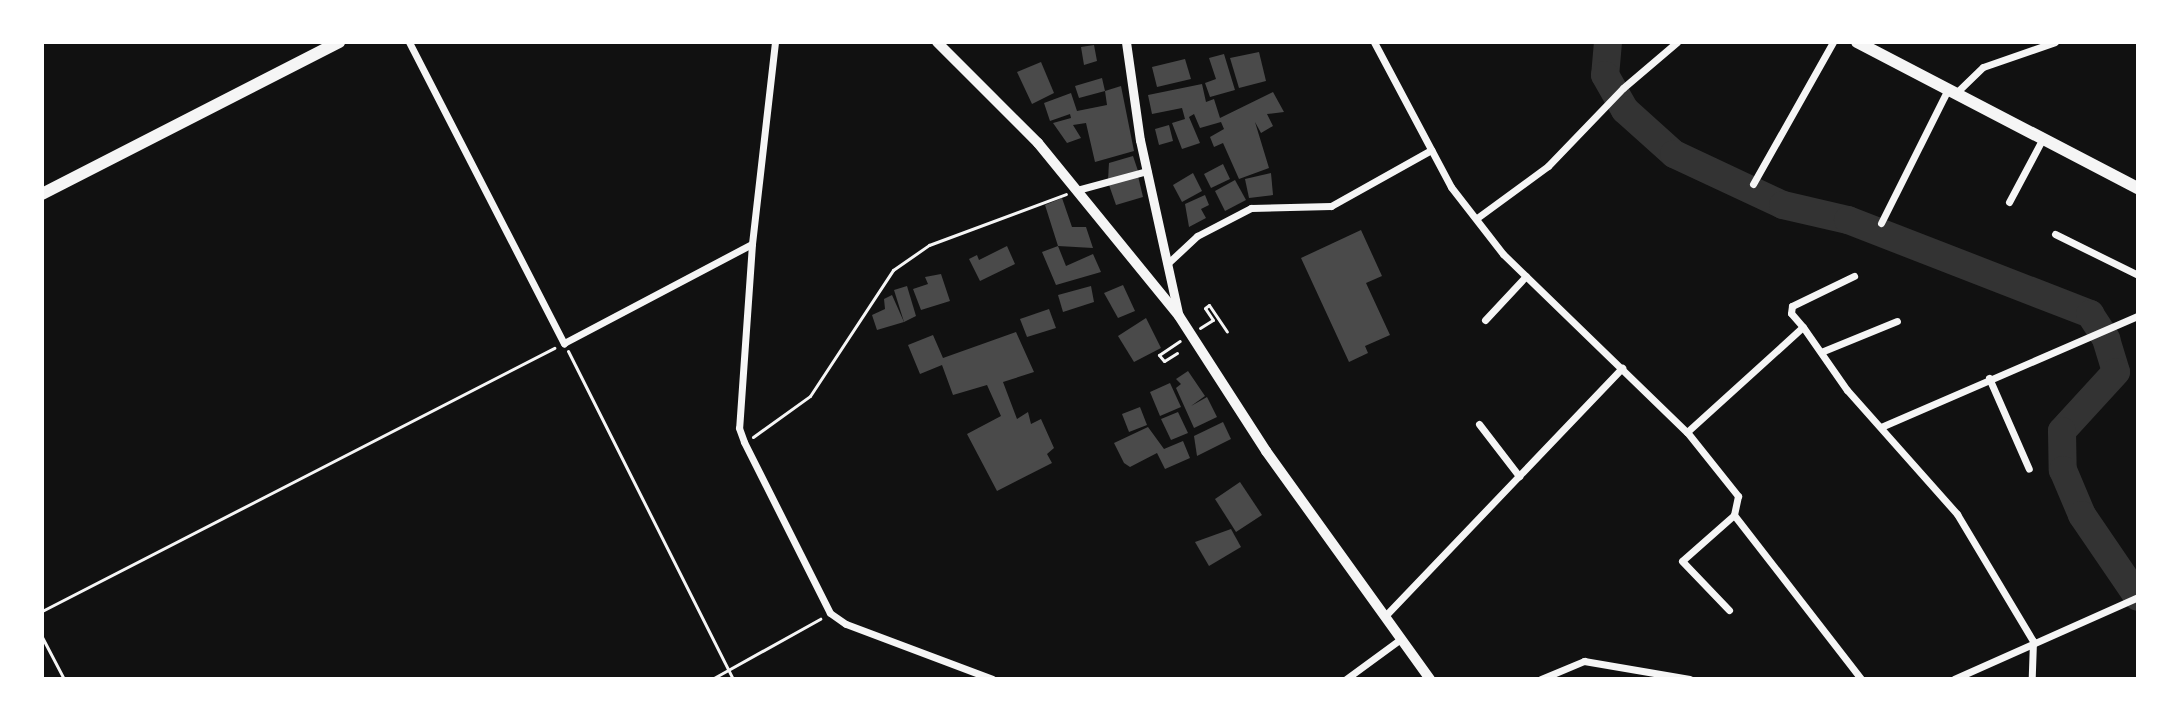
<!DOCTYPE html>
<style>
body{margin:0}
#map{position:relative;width:2180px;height:721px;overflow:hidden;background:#111;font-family:Spectral,serif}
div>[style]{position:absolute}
.river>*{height:28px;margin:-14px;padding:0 14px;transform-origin:14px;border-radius:14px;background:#333}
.building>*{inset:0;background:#4a4a4a}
.path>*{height:3px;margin:-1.5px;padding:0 1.5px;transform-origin:1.5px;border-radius:1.5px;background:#f5f5f5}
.minor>*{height:7px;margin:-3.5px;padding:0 3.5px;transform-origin:3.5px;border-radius:3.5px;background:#f5f5f5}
.tertiary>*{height:9px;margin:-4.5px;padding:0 4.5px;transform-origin:4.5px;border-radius:4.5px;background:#f5f5f5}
.secondary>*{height:10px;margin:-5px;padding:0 5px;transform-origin:5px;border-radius:5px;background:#f5f5f5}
.primary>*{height:12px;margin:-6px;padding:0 6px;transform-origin:6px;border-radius:6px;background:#f5f5f5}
.trunk>*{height:12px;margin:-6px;padding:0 6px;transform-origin:6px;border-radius:6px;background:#f5f5f5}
span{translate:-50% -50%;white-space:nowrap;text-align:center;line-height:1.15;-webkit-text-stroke:6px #fff;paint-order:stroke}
.frame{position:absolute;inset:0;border:44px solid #fff;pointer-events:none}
</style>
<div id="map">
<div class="river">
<i style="left:1608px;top:42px;width:33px;rotate:95deg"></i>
<i style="left:1605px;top:75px;width:40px;rotate:60.3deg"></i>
<i style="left:1625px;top:110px;width:66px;rotate:41.9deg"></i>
<i style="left:1674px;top:154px;width:120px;rotate:25.1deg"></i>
<i style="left:1783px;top:205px;width:67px;rotate:13deg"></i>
<i style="left:1848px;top:220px;width:260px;rotate:21.2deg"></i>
<i style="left:2090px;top:314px;width:30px;rotate:57deg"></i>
<i style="left:2106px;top:339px;width:34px;rotate:73deg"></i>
<i style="left:2116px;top:372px;width:80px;rotate:132.5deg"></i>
<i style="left:2062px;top:431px;width:39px;rotate:89deg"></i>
<i style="left:2063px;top:470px;width:49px;rotate:67.1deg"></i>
<i style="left:2082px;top:515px;width:99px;rotate:55.7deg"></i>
</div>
<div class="building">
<i style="clip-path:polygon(1094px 45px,1097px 61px,1084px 65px,1081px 47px)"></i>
<i style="clip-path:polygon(1259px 52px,1266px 81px,1239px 88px,1230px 58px)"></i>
<i style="clip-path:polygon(1224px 54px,1235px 90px,1210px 97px,1205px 83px,1216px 79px,1209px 58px)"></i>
<i style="clip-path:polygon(1185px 59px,1191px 79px,1157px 87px,1152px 67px)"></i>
<i style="clip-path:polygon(1041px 62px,1054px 93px,1032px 104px,1017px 72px)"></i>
<i style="clip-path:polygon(1102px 78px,1105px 91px,1121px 86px,1134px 151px,1095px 162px,1086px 123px,1073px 125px,1081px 138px,1067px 143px,1053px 123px,1071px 118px,1070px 114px,1050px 121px,1044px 103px,1071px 93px,1077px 111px,1107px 105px,1105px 91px,1079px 98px,1075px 86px)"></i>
<i style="clip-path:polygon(1202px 84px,1206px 102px,1214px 99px,1220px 118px,1273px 92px,1284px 112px,1267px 114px,1273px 126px,1261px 133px,1255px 122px,1269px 168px,1239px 179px,1223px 143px,1214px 147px,1210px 137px,1224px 129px,1221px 122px,1200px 128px,1194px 114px,1189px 117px,1200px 143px,1182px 149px,1172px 123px,1185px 119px,1182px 108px,1152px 114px,1148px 95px)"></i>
<i style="clip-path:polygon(1169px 125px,1173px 141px,1159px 145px,1155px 129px)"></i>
<i style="clip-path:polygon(1133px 156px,1138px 171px,1108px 180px,1109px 163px)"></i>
<i style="clip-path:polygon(1223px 164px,1230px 179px,1211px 188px,1204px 174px)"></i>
<i style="clip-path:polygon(1193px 173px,1202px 191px,1182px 202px,1173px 185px)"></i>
<i style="clip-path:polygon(1271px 173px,1273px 195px,1249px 198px,1245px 179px)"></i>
<i style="clip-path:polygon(1138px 176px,1143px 197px,1116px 205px,1109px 185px)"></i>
<i style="clip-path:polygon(1235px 180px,1246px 200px,1225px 211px,1215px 191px)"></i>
<i style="clip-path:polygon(1205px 195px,1209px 205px,1201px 209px,1206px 218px,1189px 227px,1185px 204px)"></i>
<i style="clip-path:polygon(1062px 198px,1072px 227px,1086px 227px,1093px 248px,1058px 246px,1045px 205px)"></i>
<i style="clip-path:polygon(1361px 230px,1382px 276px,1366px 283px,1390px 335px,1365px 346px,1368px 353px,1349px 362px,1301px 258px)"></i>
<i style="clip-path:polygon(1007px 246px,1015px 264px,980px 281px,969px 259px,977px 255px,979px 260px)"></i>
<i style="clip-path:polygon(1058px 246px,1066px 266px,1093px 254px,1101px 272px,1056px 285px,1042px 252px)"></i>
<i style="clip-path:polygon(941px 274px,950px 301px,921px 310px,913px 289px,928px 284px,925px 277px)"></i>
<i style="clip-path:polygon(1123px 285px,1135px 311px,1118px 318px,1104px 293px)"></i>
<i style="clip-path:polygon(907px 286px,916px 316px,904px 322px,894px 290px)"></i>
<i style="clip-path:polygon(1091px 286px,1094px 302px,1063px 312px,1058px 295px)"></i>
<i style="clip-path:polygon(892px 295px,904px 322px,877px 330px,872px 315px,885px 309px,884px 299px)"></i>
<i style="clip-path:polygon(1049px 309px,1056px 328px,1027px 337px,1020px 319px)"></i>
<i style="clip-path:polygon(1146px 318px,1161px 348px,1134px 362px,1118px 336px)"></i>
<i style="clip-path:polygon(1016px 332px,1034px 372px,1003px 382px,1017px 419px,1028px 412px,1031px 424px,1041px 419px,1054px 448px,1047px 454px,1052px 463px,997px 491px,967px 434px,1001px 416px,987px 385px,953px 395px,942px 365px,920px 374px,908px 345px,933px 335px,943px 358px)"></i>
<i style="clip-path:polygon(1188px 371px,1205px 396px,1191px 406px,1207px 397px,1217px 417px,1194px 428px,1176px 388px,1181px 384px,1176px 379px)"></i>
<i style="clip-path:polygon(1170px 383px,1181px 407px,1160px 416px,1150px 392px)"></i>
<i style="clip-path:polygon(1140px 407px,1147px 425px,1129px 432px,1122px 414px)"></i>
<i style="clip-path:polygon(1178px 412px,1188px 433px,1171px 440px,1161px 419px)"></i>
<i style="clip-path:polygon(1223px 422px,1231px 439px,1197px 456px,1194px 436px)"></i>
<i style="clip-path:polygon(1148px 427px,1164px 449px,1183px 441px,1190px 458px,1165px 469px,1157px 453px,1130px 467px,1124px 463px,1114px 443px)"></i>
<i style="clip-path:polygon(1240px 482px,1262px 515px,1236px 532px,1215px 499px)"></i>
<i style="clip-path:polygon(1231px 529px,1241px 547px,1209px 566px,1195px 542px)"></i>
</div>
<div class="path">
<i style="left:1200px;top:328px;width:15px;rotate:-32deg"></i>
<i style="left:1213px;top:320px;width:14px;rotate:-124deg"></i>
<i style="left:1205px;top:308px;width:5px;rotate:-37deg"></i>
<i style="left:1209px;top:305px;width:32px;rotate:56deg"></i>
<i style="left:568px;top:351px;width:367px;rotate:63.3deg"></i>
<i style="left:1177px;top:353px;width:15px;rotate:148deg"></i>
<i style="left:1164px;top:361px;width:8px;rotate:-130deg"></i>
<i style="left:1159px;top:355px;width:25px;rotate:-34deg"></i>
<i style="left:753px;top:437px;width:70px;rotate:-35.7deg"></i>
<i style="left:810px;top:396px;width:151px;rotate:-56.6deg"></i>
<i style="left:893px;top:270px;width:44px;rotate:-34.8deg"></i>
<i style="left:929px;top:245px;width:146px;rotate:-20.4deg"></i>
<i style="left:42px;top:611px;width:576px;rotate:-27.19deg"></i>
<i style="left:42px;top:637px;width:47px;rotate:62.4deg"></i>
<i style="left:712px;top:679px;width:124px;rotate:-29.1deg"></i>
</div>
<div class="minor">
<i style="left:409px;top:42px;width:339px;rotate:62.8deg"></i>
<i style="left:564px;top:343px;width:212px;rotate:-27.8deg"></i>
<i style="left:775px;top:42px;width:203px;rotate:96.5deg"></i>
<i style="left:752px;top:244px;width:184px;rotate:94deg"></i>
<i style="left:739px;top:428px;width:15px;rotate:70deg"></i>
<i style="left:744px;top:442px;width:191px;rotate:63.3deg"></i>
<i style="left:830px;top:613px;width:19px;rotate:35deg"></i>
<i style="left:846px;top:624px;width:156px;rotate:20.6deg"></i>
<i style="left:1374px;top:42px;width:164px;rotate:62deg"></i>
<i style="left:1451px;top:187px;width:85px;rotate:52.2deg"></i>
<i style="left:1503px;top:254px;width:256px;rotate:44.1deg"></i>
<i style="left:1687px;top:432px;width:82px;rotate:51.4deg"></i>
<i style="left:1738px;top:496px;width:19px;rotate:102deg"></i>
<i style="left:1734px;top:515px;width:69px;rotate:138.5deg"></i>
<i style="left:1682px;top:561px;width:68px;rotate:46.2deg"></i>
<i style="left:1956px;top:93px;width:37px;rotate:-44deg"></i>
<i style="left:1983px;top:67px;width:76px;rotate:-19.1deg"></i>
<i style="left:1753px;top:184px;width:163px;rotate:-60.6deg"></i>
<i style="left:1077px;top:190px;width:73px;rotate:-15.2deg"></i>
<i style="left:2009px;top:202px;width:72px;rotate:-62deg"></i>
<i style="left:1477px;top:218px;width:88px;rotate:-36.2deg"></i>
<i style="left:1548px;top:166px;width:108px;rotate:-46.1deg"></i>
<i style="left:1623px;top:88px;width:71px;rotate:-40.4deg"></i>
<i style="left:1881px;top:223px;width:150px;rotate:-63.4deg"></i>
<i style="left:2055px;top:234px;width:93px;rotate:26.3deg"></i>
<i style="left:1167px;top:264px;width:41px;rotate:-43deg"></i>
<i style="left:1197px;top:236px;width:61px;rotate:-27.4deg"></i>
<i style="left:1251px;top:208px;width:80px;rotate:-1.4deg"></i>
<i style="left:1331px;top:206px;width:115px;rotate:-29.2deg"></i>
<i style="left:1485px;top:320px;width:60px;rotate:-47deg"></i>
<i style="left:1803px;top:327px;width:18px;rotate:-131deg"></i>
<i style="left:1791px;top:313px;width:7px;rotate:-82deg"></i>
<i style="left:1792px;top:306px;width:69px;rotate:-25.8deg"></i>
<i style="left:1821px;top:352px;width:82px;rotate:-22.2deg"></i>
<i style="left:1989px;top:378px;width:99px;rotate:66.3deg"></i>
<i style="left:1479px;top:424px;width:66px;rotate:52.4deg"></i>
<i style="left:1881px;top:427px;width:280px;rotate:-23.4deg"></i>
<i style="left:1687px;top:432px;width:156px;rotate:-42.2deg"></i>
<i style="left:1803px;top:327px;width:77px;rotate:55.1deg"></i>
<i style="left:1847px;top:390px;width:166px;rotate:48.4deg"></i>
<i style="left:1957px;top:514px;width:148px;rotate:59.1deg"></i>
<i style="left:2033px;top:641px;width:38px;rotate:92deg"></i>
<i style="left:1734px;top:515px;width:207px;rotate:52.2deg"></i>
<i style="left:1386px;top:615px;width:342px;rotate:-46.3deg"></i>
<i style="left:1346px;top:679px;width:69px;rotate:-36.2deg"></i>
<i style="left:1541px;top:679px;width:47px;rotate:-22.7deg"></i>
<i style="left:1584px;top:661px;width:107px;rotate:9.7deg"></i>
<i style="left:1954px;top:679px;width:201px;rotate:-24deg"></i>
</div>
<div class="tertiary">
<i style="left:1126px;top:42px;width:99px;rotate:81.9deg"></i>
<i style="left:1140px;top:140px;width:177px;rotate:77.6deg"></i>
</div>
<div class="secondary">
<i style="left:937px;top:42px;width:143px;rotate:45deg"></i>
<i style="left:1038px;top:143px;width:223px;rotate:50.8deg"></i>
<i style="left:1179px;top:316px;width:161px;rotate:57.2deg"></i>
<i style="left:1266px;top:451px;width:281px;rotate:54.3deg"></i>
</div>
<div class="primary">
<i style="left:42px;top:194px;width:334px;rotate:-27.1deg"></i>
</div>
<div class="trunk">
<i style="left:1857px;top:42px;width:317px;rotate:27.5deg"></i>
</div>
<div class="frame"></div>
</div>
